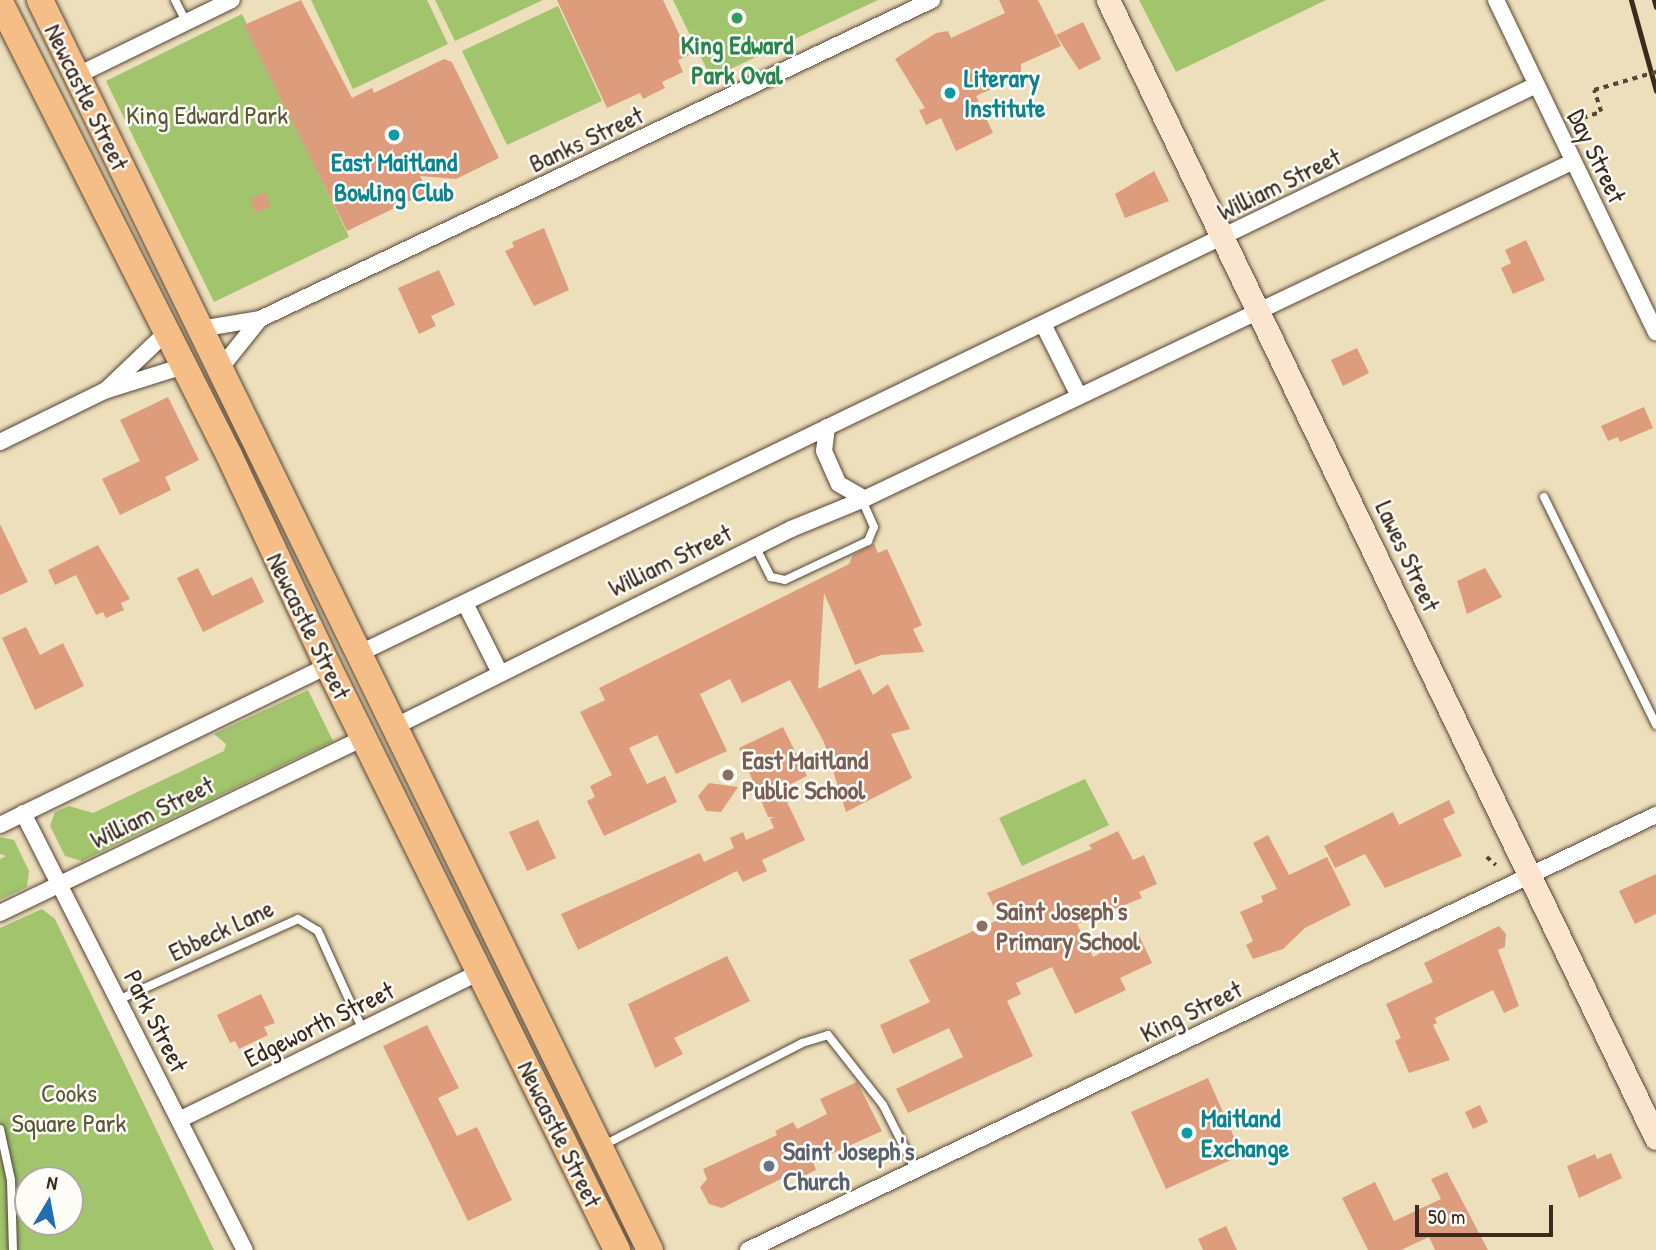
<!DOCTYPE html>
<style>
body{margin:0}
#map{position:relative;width:1656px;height:1250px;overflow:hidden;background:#eddfbc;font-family:"Patrick Hand",sans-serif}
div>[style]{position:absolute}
.green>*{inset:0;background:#a1c46d}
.building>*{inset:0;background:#dd9d7d}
.path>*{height:3.5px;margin-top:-1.75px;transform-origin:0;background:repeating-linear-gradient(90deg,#564536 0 5px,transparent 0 10px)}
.roads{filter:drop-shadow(0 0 2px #564536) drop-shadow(0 0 2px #564536)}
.service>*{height:8px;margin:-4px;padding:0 4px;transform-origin:4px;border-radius:4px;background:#fff}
.minor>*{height:16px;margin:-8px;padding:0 8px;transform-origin:8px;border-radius:8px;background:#fff}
.secondary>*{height:23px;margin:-11.5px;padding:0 11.5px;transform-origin:11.5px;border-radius:11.5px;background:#fbe5cf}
.trunk>*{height:26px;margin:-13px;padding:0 13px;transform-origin:13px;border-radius:13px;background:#f6be87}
.rail>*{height:5px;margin:-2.5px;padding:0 2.5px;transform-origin:2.5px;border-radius:2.5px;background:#3b2a1e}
.path-bridge>*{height:3.5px;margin-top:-1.75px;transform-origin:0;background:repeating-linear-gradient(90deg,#564536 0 5px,transparent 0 10px)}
.dots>*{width:19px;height:19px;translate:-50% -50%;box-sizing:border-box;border:4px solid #fdfcf7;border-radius:50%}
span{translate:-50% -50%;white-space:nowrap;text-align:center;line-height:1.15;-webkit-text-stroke:5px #fdfcf7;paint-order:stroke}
.leisure-label{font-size:26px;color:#27864d;font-weight:700}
.culture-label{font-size:26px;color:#0d838f;font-weight:700}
.left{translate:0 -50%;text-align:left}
.street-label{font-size:26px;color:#3b2a1e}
.park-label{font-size:26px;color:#5a5836}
.education-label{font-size:26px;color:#785e54;font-weight:700}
.worship-label{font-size:26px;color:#5b616d;font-weight:700}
.north{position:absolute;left:14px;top:1166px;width:70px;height:70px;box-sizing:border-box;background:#fdfcf7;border:2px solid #afa8a0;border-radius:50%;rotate:10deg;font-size:19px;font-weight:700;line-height:28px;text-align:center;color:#3b2a1e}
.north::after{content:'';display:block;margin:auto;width:24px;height:32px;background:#1f6fb2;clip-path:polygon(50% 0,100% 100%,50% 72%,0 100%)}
.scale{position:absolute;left:1415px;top:1205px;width:138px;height:32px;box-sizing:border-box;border:4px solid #3b2a1e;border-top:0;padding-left:9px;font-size:21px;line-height:24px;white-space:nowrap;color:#3b2a1e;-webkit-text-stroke:5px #fdfcf7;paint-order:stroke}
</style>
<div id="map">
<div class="green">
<i style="clip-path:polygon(311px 0,427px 0,448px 44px,353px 89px)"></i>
<i style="clip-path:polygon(435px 0,543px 0,455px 41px)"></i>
<i style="clip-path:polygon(673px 0,878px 0,711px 78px)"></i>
<i style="clip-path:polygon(1139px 0,1326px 0,1176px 72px)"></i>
<i style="clip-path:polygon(558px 6px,602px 101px,507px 145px,462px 51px)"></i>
<i style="clip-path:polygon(242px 14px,349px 237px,214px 302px,106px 81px)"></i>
<i style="clip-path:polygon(308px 690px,333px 741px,82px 861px,65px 856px,50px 826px,55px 812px,69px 806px,93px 813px,224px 751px,226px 744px,214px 734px)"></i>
<i style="clip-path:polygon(1085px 779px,1109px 825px,1022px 866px,999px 818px)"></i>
<i style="clip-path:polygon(0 837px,14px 840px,29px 871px,27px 887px,0 900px,0 859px,6px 856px,0 854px)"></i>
<i style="clip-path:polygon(evenodd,42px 909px,55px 919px,214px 1250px,0 1250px,0 928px,42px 909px,28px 1180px,70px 1180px,70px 1222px,28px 1222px,28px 1180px)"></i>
</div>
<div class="building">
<i style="clip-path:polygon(301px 0,352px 98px,372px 88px,374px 93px,444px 59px,452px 62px,499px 158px,456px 179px,420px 176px,428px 192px,347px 231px,244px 25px)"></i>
<i style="clip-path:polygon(557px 0,663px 0,689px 55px,678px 60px,683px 72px,662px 82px,665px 88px,643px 99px,640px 93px,607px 108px)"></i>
<i style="clip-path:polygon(999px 0,1038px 0,1061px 46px,1021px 64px,1021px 76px,976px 96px,993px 133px,956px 151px,941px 118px,926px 125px,919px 110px,925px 108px,895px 59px,936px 33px,948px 31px,951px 38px,1005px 13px)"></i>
<i style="clip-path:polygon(1083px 22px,1101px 59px,1079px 70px,1056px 35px)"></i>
<i style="clip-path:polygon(1154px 171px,1169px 201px,1125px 218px,1115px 194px)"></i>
<i style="clip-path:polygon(265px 192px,271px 206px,256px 213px,250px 199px)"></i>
<i style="clip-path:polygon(544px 228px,569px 290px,534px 306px,505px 251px,514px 247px,512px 242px)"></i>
<i style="clip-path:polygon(1526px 240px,1545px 280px,1513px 294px,1501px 268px,1511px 263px,1505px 250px)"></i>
<i style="clip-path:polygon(439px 270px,455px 305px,431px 316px,436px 326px,419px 334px,398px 288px)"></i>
<i style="clip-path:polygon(1357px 348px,1369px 373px,1343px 386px,1331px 360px)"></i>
<i style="clip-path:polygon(168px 397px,199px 460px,165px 477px,171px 490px,120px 515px,102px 479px,140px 461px,120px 420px)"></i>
<i style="clip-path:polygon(1644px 407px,1653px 428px,1620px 442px,1618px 437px,1608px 441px,1601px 426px)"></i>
<i style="clip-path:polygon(0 524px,28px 582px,0 595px)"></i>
<i style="clip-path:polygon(874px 544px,878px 553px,887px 549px,922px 625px,913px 629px,924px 652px,881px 655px,855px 665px,824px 593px,818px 689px,860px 669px,873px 695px,888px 684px,910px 729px,891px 734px,912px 778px,846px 812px,824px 742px,790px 680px,742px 703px,730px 679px,700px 694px,727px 751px,676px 774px,657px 735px,629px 748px,647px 784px,665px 776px,677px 802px,604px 836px,587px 801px,595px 797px,590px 786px,612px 775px,580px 712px,605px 700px,599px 688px,849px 564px,853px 555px)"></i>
<i style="clip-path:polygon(98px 545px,130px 599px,121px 603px,124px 610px,106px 618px,103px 612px,96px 615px,76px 575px,55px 585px,48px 570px)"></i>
<i style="clip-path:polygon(198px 568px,212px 596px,252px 577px,264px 602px,203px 632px,177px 578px)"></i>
<i style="clip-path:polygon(1485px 568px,1502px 597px,1467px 614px,1457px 581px)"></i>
<i style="clip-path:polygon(26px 627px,40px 655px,63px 643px,84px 686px,35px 710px,2px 638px)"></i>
<i style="clip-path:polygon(783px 727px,807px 776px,781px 789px,805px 840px,762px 860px,767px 871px,743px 882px,737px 871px,578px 950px,561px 914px,700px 853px,704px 862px,734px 848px,730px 838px,743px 832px,746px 840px,774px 828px,770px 819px,774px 817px,768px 817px,739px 748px)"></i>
<i style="clip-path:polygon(709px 783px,738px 787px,721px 812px,706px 811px,698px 796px)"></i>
<i style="clip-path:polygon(1449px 800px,1455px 813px,1443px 819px,1462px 856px,1385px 888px,1365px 854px,1335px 868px,1324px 846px,1393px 812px,1399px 825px)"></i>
<i style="clip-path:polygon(538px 820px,556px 858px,527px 871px,509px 832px)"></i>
<i style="clip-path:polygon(1118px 831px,1133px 860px,1144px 855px,1157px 884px,1139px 892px,1142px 898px,1077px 924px,1093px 957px,1138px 933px,1152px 963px,1120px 978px,1126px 990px,1075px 1014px,1052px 967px,1016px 983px,1021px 994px,1007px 1001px,1033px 1056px,908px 1113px,896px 1089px,963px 1057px,949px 1028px,893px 1054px,880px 1025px,930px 1002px,909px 960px,1000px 919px,987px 893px,1092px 849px,1089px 845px)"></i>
<i style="clip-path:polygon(1268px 835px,1289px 875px,1327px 857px,1351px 905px,1305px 928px,1283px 949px,1253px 959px,1246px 945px,1253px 941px,1240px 912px,1263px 902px,1261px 896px,1277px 889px,1253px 843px)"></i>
<i style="clip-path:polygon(1656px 874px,1656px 914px,1635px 924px,1619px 891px)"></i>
<i style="clip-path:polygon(1499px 926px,1506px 934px,1505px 947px,1498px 950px,1519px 1006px,1504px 1013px,1493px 990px,1435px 1018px,1437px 1023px,1433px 1025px,1450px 1060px,1409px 1073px,1395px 1041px,1401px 1038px,1386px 1004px,1433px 982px,1424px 963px)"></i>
<i style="clip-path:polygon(727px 956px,750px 1001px,674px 1038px,683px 1054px,655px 1068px,628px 1004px)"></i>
<i style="clip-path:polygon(261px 994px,275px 1023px,264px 1027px,268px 1035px,239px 1049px,235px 1041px,230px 1043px,217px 1015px)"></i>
<i style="clip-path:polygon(427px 1025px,459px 1088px,438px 1098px,457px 1136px,477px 1127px,512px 1200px,468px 1221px,383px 1046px)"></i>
<i style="clip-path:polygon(1208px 1078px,1242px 1155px,1166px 1189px,1131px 1112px)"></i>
<i style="clip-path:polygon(857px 1082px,882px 1131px,813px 1162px,816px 1170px,800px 1178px,797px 1171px,722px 1208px,709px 1204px,700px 1187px,707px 1179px,703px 1169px,777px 1135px,775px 1131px,793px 1122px,797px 1129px,827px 1114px,820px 1099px)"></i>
<i style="clip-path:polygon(1480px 1105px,1488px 1122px,1473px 1129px,1465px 1112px)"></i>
<i style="clip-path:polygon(1611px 1153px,1622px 1178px,1579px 1198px,1567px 1166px,1595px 1154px,1597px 1159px)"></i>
<i style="clip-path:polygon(1447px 1172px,1488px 1250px,1435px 1250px,1429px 1237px,1401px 1250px,1368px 1250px,1342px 1198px,1375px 1182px,1394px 1221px,1441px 1199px,1431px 1179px)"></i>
<i style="clip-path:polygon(1226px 1226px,1237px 1250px,1203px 1250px,1198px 1239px)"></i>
</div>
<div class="path">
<i style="left:1573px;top:121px;width:29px;rotate:-18deg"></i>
<i style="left:1601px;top:112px;width:23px;rotate:-108deg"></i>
<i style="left:1594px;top:90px;width:50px;rotate:-16.3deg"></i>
<i style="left:1487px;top:857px;width:12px;rotate:42deg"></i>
</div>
<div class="roads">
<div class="service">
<i style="left:175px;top:0;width:25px;rotate:63deg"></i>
<i style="left:1544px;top:497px;width:254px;rotate:63.8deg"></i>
<i style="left:755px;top:546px;width:35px;rotate:63deg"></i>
<i style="left:771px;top:577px;width:14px;rotate:12deg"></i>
<i style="left:785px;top:580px;width:92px;rotate:-25.2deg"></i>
<i style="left:868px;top:541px;width:15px;rotate:-67deg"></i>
<i style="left:874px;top:527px;width:30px;rotate:-114deg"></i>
<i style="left:118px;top:1000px;width:197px;rotate:-24.2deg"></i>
<i style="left:298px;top:919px;width:23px;rotate:31deg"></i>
<i style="left:318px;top:931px;width:109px;rotate:65.6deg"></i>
<i style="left:0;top:1129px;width:52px;rotate:77.8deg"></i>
<i style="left:11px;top:1180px;width:70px;rotate:88.4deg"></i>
<i style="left:602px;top:1146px;width:225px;rotate:-27.2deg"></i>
<i style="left:802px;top:1043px;width:27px;rotate:-17deg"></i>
<i style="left:828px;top:1035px;width:89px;rotate:51.8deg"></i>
<i style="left:883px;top:1105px;width:73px;rotate:63.1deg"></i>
</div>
<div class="minor">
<i style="left:1496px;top:0;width:369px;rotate:64.3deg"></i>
<i style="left:78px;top:75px;width:171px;rotate:-26deg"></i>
<i style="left:1044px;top:326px;width:78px;rotate:63.4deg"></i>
<i style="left:199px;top:329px;width:62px;rotate:-9.3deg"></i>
<i style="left:260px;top:319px;width:744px;rotate:-25.39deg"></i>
<i style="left:219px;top:370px;width:65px;rotate:-51.2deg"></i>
<i style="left:106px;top:390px;width:84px;rotate:-43.6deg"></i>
<i style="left:827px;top:427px;width:24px;rotate:97deg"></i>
<i style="left:824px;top:451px;width:36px;rotate:66deg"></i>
<i style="left:839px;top:484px;width:30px;rotate:30deg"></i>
<i style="left:0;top:442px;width:116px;rotate:-26.1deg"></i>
<i style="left:104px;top:391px;width:84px;rotate:-17.4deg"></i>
<i style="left:465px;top:603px;width:76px;rotate:63.4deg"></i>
<i style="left:356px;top:655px;width:1310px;rotate:-25.78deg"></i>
<i style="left:392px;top:728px;width:446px;rotate:-26.5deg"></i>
<i style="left:791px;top:529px;width:77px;rotate:-22.2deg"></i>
<i style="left:862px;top:500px;width:786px;rotate:-25.46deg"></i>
<i style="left:23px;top:813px;width:490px;rotate:63.1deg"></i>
<i style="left:0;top:825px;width:365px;rotate:-25.9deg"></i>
<i style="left:0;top:913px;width:404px;rotate:-25.7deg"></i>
<i style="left:179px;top:1120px;width:335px;rotate:-26.2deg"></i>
<i style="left:748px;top:1250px;width:1007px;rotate:-25.6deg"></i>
</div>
<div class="secondary">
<i style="left:1108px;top:0;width:1263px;rotate:64.29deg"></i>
</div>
<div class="trunk">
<i style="left:40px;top:0;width:1391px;rotate:63.99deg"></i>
<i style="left:0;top:2px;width:508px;rotate:63.18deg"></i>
<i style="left:229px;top:455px;width:233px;rotate:64.9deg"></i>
<i style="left:328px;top:666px;width:652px;rotate:63.67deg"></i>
</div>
</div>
<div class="rail">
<i style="left:1631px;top:0;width:94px;rotate:74.6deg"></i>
<i style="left:1654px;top:0;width:7px;rotate:74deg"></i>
</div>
<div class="path-bridge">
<i style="left:1642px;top:76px;width:15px;rotate:-16deg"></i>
</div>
<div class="dots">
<i style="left:737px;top:18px;background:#2e9e5b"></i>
<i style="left:950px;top:93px;background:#0f9aa8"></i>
<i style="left:394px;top:135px;background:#0f9aa8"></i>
<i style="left:728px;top:775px;background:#8d6e63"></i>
<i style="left:982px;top:926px;background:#8d6e63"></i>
<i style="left:1187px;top:1133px;background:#0f9aa8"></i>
<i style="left:769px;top:1166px;background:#6b7280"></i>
</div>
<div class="leisure-label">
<span style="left:737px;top:60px">King Edward<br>Park Oval</span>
</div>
<div class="culture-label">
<span class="left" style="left:964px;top:93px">Literary<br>Institute</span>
<span style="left:394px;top:177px">East Maitland<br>Bowling Club</span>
<span class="left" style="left:1201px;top:1133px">Maitland<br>Exchange</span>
</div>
<div class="street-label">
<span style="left:87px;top:97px;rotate:64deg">Newcastle Street</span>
<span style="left:586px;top:139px;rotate:-25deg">Banks Street</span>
<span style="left:1597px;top:156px;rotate:64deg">Day Street</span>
<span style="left:1279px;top:184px;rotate:-26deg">William Street</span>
<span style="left:1408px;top:556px;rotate:65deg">Lawes Street</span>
<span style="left:670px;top:560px;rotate:-26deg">William Street</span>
<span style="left:309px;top:626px;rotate:64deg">Newcastle Street</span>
<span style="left:152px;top:812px;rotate:-26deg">William Street</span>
<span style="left:221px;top:930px;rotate:-25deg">Ebbeck Lane</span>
<span style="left:1191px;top:1011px;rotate:-26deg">King Street</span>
<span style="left:156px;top:1021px;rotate:63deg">Park Street</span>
<span style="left:319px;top:1024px;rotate:-26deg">Edgeworth Street</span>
<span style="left:560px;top:1134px;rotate:64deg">Newcastle Street</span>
</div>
<div class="park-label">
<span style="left:207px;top:115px">King Edward Park</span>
<span style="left:69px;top:1108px">Cooks<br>Square Park</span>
</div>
<div class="education-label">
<span class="left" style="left:742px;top:775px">East Maitland<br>Public School</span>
<span class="left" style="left:996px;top:926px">Saint Joseph's<br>Primary School</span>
</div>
<div class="worship-label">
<span class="left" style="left:783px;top:1166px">Saint Joseph's<br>Church</span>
</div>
<div class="north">N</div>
<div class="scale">50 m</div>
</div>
